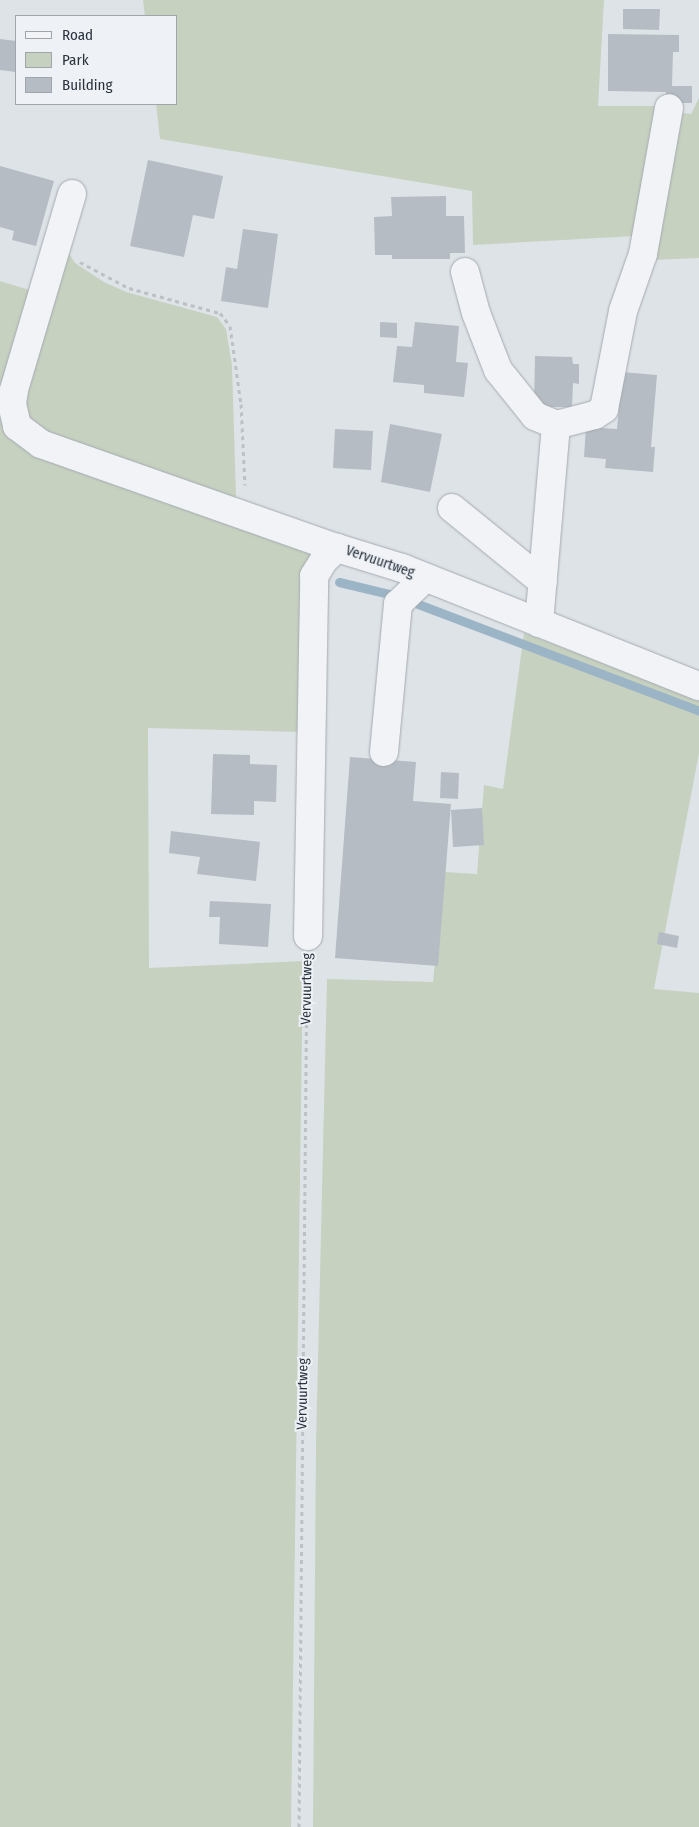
<!DOCTYPE html>
<style>
body{margin:0}
#map{position:relative;width:699px;height:1827px;overflow:hidden;background:#dee3e7;font-family:"Fira Sans Condensed",sans-serif}
div>[style]{position:absolute}
.green>*{inset:0;background:#c6d1c0}
.stream>*{height:9px;margin:-4.5px;padding:0 4.5px;transform-origin:4.5px;border-radius:4.5px;background:#9bb4c6}
.building>*{inset:0;background:#b6bcc4}
.path>*{height:3px;margin-top:-1.5px;transform-origin:0;background:repeating-linear-gradient(90deg,#bdc1c6 0 4px,transparent 0 8px)}
.roads{filter:drop-shadow(0 0 1px #a4aab1) drop-shadow(0 0 1px #a4aab1)}
.minor>*{height:28px;margin:-14px;padding:0 14px;transform-origin:14px;border-radius:14px;background:#f1f3f6}
span{translate:-50% -50%;white-space:nowrap;text-align:center;line-height:1.15;-webkit-text-stroke:4px #eef1f5;paint-order:stroke}
.street-label{font-size:14px;color:#28323d}
.legend{position:absolute;left:15px;top:15px;width:162px;height:90px;box-sizing:border-box;background:#eef1f5;border:1px solid #9fa5ab;margin:0;padding:6px 9px;list-style:none;font-size:15px;color:#28323d}
.legend li{display:flex;align-items:center;gap:10px;height:25px}
.legend b{width:25px;border:1px solid #9fa5ab}
</style>
<div id="map">
<div class="green">
<i style="clip-path:polygon(143px 0,604px 0,598px 106px,655px 106px,635px 236px,473px 245px,472px 191px,160px 139px,156px 104px,176px 104px,176px 16px,145px 16px)"></i>
<i style="clip-path:polygon(699px 98px,699px 258px,650px 260px,676px 112px,691px 114px)"></i>
<i style="clip-path:polygon(68px 252px,75px 263px,104px 282px,126px 292px,217px 317px,226px 329px,232px 365px,236px 496px,229px 499px,33px 433px,19px 410px)"></i>
<i style="clip-path:polygon(0 281px,36px 292px,6px 417px,323px 550px,299px 732px,148px 728px,149px 968px,303px 961px,291px 1827px,0 1827px)"></i>
<i style="clip-path:polygon(524px 633px,699px 700px,699px 753px,654px 989px,699px 993px,699px 1827px,313px 1827px,316px 1445px,327px 979px,433px 982px,444px 872px,477px 874px,484px 785px,503px 789px)"></i>
</div>
<div class="stream">
<i style="left:339px;top:582px;width:51px;rotate:13.5deg"></i>
<i style="left:418px;top:604px;width:301px;rotate:20.8deg"></i>
</div>
<div class="building">
<i style="clip-path:polygon(623px 9px,660px 9px,659px 30px,623px 29px)"></i>
<i style="clip-path:polygon(608px 34px,679px 35px,679px 52px,673px 52px,672px 86px,692px 86px,692px 103px,665px 103px,666px 92px,608px 91px)"></i>
<i style="clip-path:polygon(0 39px,16px 41px,16px 72px,0 70px)"></i>
<i style="clip-path:polygon(148px 160px,223px 176px,214px 219px,193px 215px,184px 257px,130px 246px)"></i>
<i style="clip-path:polygon(0 166px,54px 181px,36px 246px,12px 240px,14px 231px,0 227px)"></i>
<i style="clip-path:polygon(446px 196px,446px 216px,464px 216px,465px 253px,450px 253px,450px 259px,392px 259px,392px 255px,375px 255px,374px 217px,392px 216px,391px 197px)"></i>
<i style="clip-path:polygon(243px 229px,278px 234px,268px 308px,221px 301px,226px 267px,237px 269px)"></i>
<i style="clip-path:polygon(380px 322px,397px 323px,397px 338px,380px 337px)"></i>
<i style="clip-path:polygon(415px 322px,459px 326px,456px 362px,468px 363px,464px 397px,424px 393px,424px 385px,393px 382px,397px 346px,412px 347px)"></i>
<i style="clip-path:polygon(535px 356px,572px 357px,573px 364px,579px 364px,579px 384px,573px 383px,572px 407px,534px 407px)"></i>
<i style="clip-path:polygon(622px 372px,657px 375px,651px 447px,655px 447px,653px 472px,605px 468px,606px 459px,584px 457px,586px 427px,617px 429px)"></i>
<i style="clip-path:polygon(390px 424px,442px 434px,430px 492px,381px 482px)"></i>
<i style="clip-path:polygon(335px 429px,373px 431px,371px 470px,333px 468px)"></i>
<i style="clip-path:polygon(213px 754px,250px 755px,250px 764px,277px 765px,276px 802px,254px 801px,254px 815px,211px 814px)"></i>
<i style="clip-path:polygon(350px 757px,416px 762px,413px 801px,451px 804px,438px 966px,335px 958px)"></i>
<i style="clip-path:polygon(441px 772px,459px 773px,458px 799px,440px 798px)"></i>
<i style="clip-path:polygon(482px 808px,484px 845px,453px 847px,451px 810px)"></i>
<i style="clip-path:polygon(171px 831px,260px 842px,256px 881px,197px 874px,200px 857px,169px 853px)"></i>
<i style="clip-path:polygon(210px 901px,271px 904px,268px 947px,219px 944px,220px 917px,209px 917px)"></i>
<i style="clip-path:polygon(659px 932px,679px 936px,677px 948px,657px 944px)"></i>
</div>
<div class="path">
<i style="left:80px;top:262px;width:55px;rotate:28deg"></i>
<i style="left:129px;top:288px;width:94px;rotate:15.4deg"></i>
<i style="left:220px;top:313px;width:16px;rotate:52deg"></i>
<i style="left:230px;top:326px;width:79px;rotate:82deg"></i>
<i style="left:241px;top:404px;width:81px;rotate:87.2deg"></i>
<i style="left:299px;top:1827px;width:864px;rotate:-89.47deg"></i>
</div>
<div class="roads">
<div class="minor">
<i style="left:72px;top:194px;width:204px;rotate:106.5deg"></i>
<i style="left:14px;top:390px;width:14px;rotate:98deg"></i>
<i style="left:12px;top:404px;width:23px;rotate:77deg"></i>
<i style="left:17px;top:426px;width:30px;rotate:37deg"></i>
<i style="left:41px;top:444px;width:314px;rotate:19.4deg"></i>
<i style="left:465px;top:272px;width:42px;rotate:75deg"></i>
<i style="left:476px;top:313px;width:61px;rotate:68.9deg"></i>
<i style="left:498px;top:370px;width:59px;rotate:51.2deg"></i>
<i style="left:535px;top:416px;width:23px;rotate:23deg"></i>
<i style="left:452px;top:508px;width:117px;rotate:39.1deg"></i>
<i style="left:539px;top:623px;width:199px;rotate:-85.1deg"></i>
<i style="left:556px;top:425px;width:40px;rotate:-14.4deg"></i>
<i style="left:595px;top:415px;width:11px;rotate:-34deg"></i>
<i style="left:604px;top:409px;width:100px;rotate:-79deg"></i>
<i style="left:623px;top:311px;width:60px;rotate:-70.7deg"></i>
<i style="left:643px;top:254px;width:148px;rotate:-79.9deg"></i>
<i style="left:384px;top:752px;width:149px;rotate:-84.6deg"></i>
<i style="left:398px;top:604px;width:37px;rotate:-44deg"></i>
<i style="left:308px;top:936px;width:360px;rotate:-89deg"></i>
<i style="left:314px;top:576px;width:19px;rotate:-58deg"></i>
<i style="left:324px;top:560px;width:18px;rotate:-43deg"></i>
<i style="left:337px;top:548px;width:68px;rotate:17.1deg"></i>
<i style="left:402px;top:568px;width:320px;rotate:21.7deg"></i>
</div>
</div>
<div class="street-label">
<span style="left:380px;top:562px;rotate:19deg">Vervuurtweg</span>
<span style="left:307px;top:989px;rotate:-89deg">Vervuurtweg</span>
<span style="left:303px;top:1394px;rotate:-89deg">Vervuurtweg</span>
</div>
<ul class="legend">
<li><b style="height:6px;background:#f1f3f6"></b>Road</li>
<li><b style="height:14px;background:#c6d1c0"></b>Park</li>
<li><b style="height:14px;background:#b6bcc4"></b>Building</li>
</ul>
</div>
